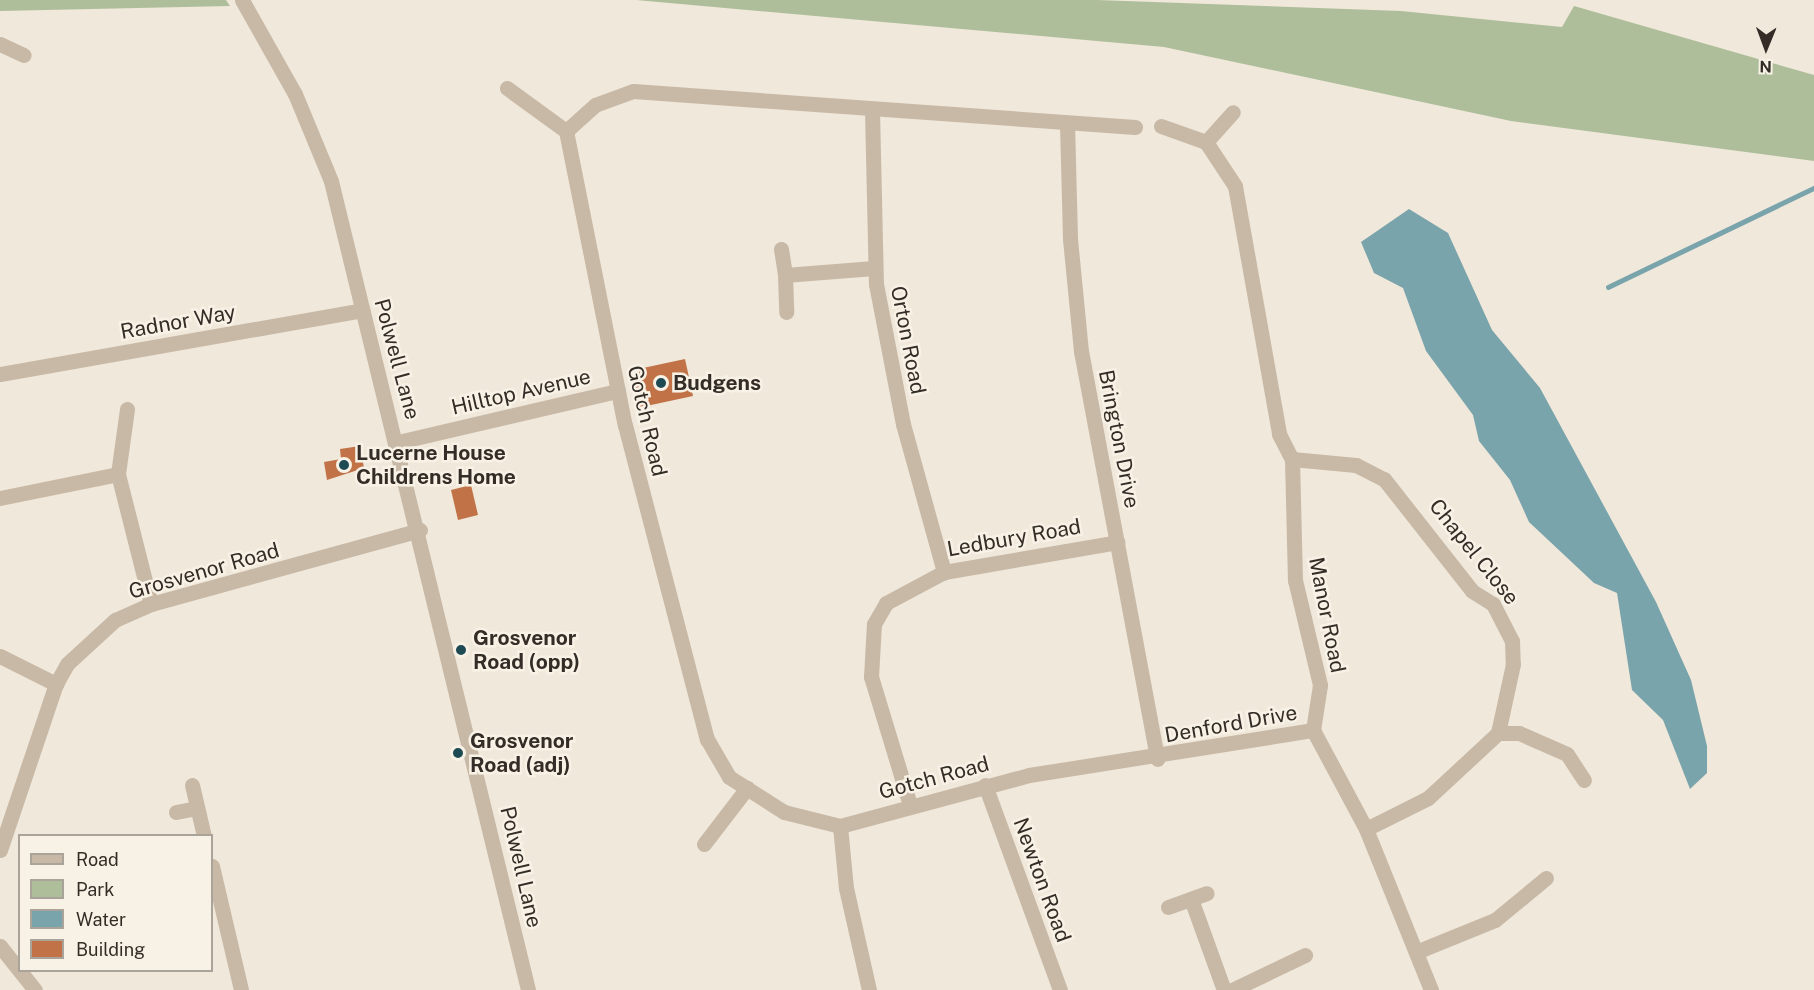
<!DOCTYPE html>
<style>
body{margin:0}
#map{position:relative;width:1814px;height:990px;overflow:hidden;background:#f0e8da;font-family:"Public Sans",sans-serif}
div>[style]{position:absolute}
.green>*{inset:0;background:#aebe9b}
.water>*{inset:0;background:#7aa4ac}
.stream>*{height:4.5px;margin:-2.25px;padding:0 2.25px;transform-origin:2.25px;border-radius:2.25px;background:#7aa4ac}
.building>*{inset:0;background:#c17347}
.minor>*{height:15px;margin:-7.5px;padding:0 7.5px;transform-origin:7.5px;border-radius:7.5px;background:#c8b9a7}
.dots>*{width:16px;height:16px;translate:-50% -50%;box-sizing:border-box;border:3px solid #f8f2e6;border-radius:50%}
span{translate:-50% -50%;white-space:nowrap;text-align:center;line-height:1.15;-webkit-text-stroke:5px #f8f2e6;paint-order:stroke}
.street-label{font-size:21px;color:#342d27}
.poi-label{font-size:21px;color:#342d27;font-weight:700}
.left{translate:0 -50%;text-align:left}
.legend{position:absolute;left:18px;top:834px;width:195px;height:138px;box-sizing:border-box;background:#f8f2e6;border:2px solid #aaa39a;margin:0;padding:8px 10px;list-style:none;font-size:18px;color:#342d27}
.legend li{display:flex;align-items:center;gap:12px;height:30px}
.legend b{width:30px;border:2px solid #aaa39a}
.north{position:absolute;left:1736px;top:18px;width:60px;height:60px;-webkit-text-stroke:4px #f8f2e6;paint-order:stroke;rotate:181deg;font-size:16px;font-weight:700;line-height:24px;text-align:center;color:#342d27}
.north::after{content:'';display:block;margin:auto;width:21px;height:27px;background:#342d27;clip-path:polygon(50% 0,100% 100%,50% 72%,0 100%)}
</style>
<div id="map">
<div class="green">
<i style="clip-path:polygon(0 0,226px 0,230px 6px,0 11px)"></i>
<i style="clip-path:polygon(636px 0,1097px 0,1401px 11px,1562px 27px,1574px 6px,1814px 75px,1814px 161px,1511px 121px,1164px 47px)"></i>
</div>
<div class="water">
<i style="clip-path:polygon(1409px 209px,1448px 233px,1492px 330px,1540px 388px,1656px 602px,1691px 680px,1707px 746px,1707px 773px,1690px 789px,1663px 720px,1632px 690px,1617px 593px,1594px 583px,1529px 522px,1510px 480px,1479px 441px,1473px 415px,1426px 351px,1403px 288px,1374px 273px,1361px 242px)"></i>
</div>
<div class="stream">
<i style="left:1608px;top:287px;width:229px;rotate:-25.7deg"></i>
</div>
<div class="building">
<i style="clip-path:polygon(685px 359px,693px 396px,637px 408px,629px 371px)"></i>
<i style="clip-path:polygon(360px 446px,364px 468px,327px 480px,324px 462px,341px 459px,340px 449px)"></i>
<i style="clip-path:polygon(471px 485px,478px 515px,458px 520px,451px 490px)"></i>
</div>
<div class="minor">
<i style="left:242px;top:0;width:108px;rotate:60.6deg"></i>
<i style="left:295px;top:94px;width:94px;rotate:67.5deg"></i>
<i style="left:331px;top:181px;width:833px;rotate:76.31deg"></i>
<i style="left:0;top:44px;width:26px;rotate:25deg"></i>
<i style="left:507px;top:88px;width:73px;rotate:36.1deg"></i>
<i style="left:872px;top:110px;width:174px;rotate:88.7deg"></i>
<i style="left:876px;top:284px;width:143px;rotate:79.1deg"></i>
<i style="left:903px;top:424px;width:154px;rotate:74.5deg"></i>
<i style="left:1067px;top:123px;width:116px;rotate:88.5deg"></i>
<i style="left:1070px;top:239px;width:113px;rotate:84.4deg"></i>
<i style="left:1081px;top:351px;width:415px;rotate:79.4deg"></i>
<i style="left:1161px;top:126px;width:48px;rotate:19.6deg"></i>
<i style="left:1206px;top:142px;width:53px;rotate:56.6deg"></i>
<i style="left:1235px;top:186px;width:252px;rotate:79.9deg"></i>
<i style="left:1279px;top:434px;width:28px;rotate:63deg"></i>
<i style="left:1292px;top:459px;width:121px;rotate:88.6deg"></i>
<i style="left:1295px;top:580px;width:108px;rotate:76.6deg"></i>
<i style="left:1320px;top:685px;width:46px;rotate:98.8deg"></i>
<i style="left:1313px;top:730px;width:112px;rotate:61.8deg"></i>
<i style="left:1366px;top:829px;width:174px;rotate:68deg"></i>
<i style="left:1135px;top:127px;width:503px;rotate:-175.9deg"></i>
<i style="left:633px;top:91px;width:40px;rotate:159.8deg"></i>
<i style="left:595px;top:105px;width:39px;rotate:138deg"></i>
<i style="left:566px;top:131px;width:300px;rotate:78.7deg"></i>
<i style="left:625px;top:425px;width:325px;rotate:75.4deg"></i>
<i style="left:707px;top:739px;width:44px;rotate:59.9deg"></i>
<i style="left:729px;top:777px;width:65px;rotate:32.5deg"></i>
<i style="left:784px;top:812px;width:58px;rotate:14deg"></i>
<i style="left:840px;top:826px;width:196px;rotate:-15.1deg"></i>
<i style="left:1029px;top:775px;width:288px;rotate:-9deg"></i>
<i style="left:1206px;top:142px;width:40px;rotate:-48deg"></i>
<i style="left:781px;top:249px;width:26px;rotate:81deg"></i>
<i style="left:785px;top:275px;width:89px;rotate:-4.5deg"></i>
<i style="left:785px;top:275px;width:37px;rotate:88deg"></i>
<i style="left:0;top:374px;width:368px;rotate:-10deg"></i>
<i style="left:127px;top:409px;width:66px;rotate:97.9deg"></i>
<i style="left:118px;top:474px;width:134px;rotate:75.8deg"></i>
<i style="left:398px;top:442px;width:226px;rotate:-13.1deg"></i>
<i style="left:1292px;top:459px;width:64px;rotate:5.4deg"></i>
<i style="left:1356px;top:465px;width:31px;rotate:27deg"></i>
<i style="left:1384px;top:479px;width:142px;rotate:51.8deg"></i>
<i style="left:1472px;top:591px;width:25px;rotate:32deg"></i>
<i style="left:1493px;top:604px;width:42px;rotate:62.8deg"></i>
<i style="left:1512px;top:641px;width:23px;rotate:88deg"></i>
<i style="left:1513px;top:664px;width:71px;rotate:102.3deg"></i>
<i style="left:1498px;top:733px;width:96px;rotate:137.1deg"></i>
<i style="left:1428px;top:798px;width:69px;rotate:153.4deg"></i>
<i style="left:0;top:498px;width:120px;rotate:-11.5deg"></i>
<i style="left:0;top:656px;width:63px;rotate:26.6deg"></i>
<i style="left:1498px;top:733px;width:21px"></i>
<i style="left:1519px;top:733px;width:52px;rotate:23.6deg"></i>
<i style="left:1567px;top:754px;width:31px;rotate:57deg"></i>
<i style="left:192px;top:785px;width:52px;rotate:76.8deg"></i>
<i style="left:985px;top:785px;width:218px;rotate:69.9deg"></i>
<i style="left:910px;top:805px;width:134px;rotate:-106.9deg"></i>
<i style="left:871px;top:677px;width:53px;rotate:-86.8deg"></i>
<i style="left:874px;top:624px;width:24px;rotate:-60deg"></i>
<i style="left:886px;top:603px;width:66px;rotate:-28.1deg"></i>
<i style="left:944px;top:572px;width:176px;rotate:-9.8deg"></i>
<i style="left:176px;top:812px;width:21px;rotate:-11deg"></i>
<i style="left:840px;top:826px;width:62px;rotate:84.5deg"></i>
<i style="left:846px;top:888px;width:105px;rotate:77.3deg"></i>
<i style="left:704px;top:844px;width:71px;rotate:-52.5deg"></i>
<i style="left:0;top:850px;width:175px;rotate:-71.4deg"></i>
<i style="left:56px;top:684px;width:23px;rotate:-61deg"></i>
<i style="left:67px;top:664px;width:65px;rotate:-42.5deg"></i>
<i style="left:115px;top:620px;width:39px;rotate:-24deg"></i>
<i style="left:151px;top:604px;width:279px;rotate:-15.4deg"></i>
<i style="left:212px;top:866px;width:127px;rotate:76.8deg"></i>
<i style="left:1191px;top:899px;width:97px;rotate:70.1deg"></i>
<i style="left:1168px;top:907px;width:41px;rotate:-19.7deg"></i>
<i style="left:0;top:946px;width:56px;rotate:51.5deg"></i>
<i style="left:1416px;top:952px;width:85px;rotate:-22.1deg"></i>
<i style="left:1495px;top:920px;width:66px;rotate:-39.5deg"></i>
<i style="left:1232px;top:990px;width:81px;rotate:-25.6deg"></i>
</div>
<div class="dots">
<i style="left:661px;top:383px;background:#1e4a54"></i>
<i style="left:344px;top:465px;background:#1e4a54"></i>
<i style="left:461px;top:650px;background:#1e4a54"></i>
<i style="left:458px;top:753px;background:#1e4a54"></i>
</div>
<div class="street-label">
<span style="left:178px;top:322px;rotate:-10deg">Radnor Way</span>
<span style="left:908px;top:340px;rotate:79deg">Orton Road</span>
<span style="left:397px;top:359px;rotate:75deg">Polwell Lane</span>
<span style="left:521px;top:392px;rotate:-13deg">Hilltop Avenue</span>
<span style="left:647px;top:421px;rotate:77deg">Gotch Road</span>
<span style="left:1119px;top:439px;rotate:79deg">Brington Drive</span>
<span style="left:1014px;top:538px;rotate:-10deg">Ledbury Road</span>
<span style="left:1474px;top:552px;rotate:51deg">Chapel Close</span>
<span style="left:204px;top:571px;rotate:-16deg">Grosvenor Road</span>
<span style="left:1327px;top:615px;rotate:79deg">Manor Road</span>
<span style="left:1231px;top:724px;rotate:-10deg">Denford Drive</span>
<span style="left:934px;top:778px;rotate:-15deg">Gotch Road</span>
<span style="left:521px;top:867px;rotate:77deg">Polwell Lane</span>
<span style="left:1042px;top:880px;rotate:70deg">Newton Road</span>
</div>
<div class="poi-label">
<span class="left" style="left:673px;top:383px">Budgens</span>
<span class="left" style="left:356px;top:465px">Lucerne House<br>Childrens Home</span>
<span class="left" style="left:473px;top:650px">Grosvenor<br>Road (opp)</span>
<span class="left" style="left:470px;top:753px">Grosvenor<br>Road (adj)</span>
</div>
<ul class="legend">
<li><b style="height:8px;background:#c8b9a7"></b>Road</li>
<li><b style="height:16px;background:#aebe9b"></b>Park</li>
<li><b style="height:16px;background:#7aa4ac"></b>Water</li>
<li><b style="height:16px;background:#c17347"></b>Building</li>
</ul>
<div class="north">N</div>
</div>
